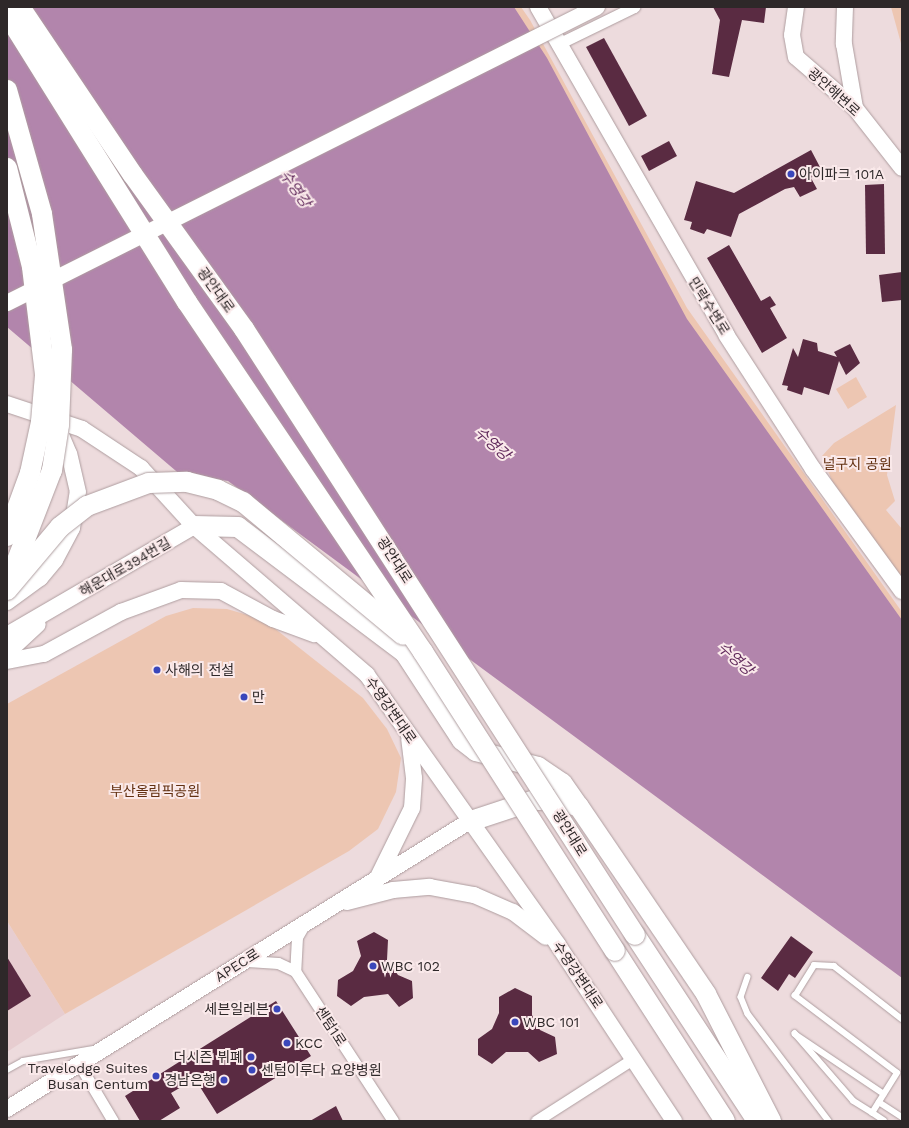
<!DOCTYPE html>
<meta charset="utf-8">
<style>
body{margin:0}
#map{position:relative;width:909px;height:1128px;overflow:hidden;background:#eddbdd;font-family:"Work Sans","Noto Sans KR",sans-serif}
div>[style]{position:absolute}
.built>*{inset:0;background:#e7cdd0}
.green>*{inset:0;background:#edc6b2}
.water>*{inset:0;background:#b285ac}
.building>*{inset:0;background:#5a2b42}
.roads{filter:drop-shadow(0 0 1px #ae9d9f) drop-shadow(0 0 1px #ae9d9f)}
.lane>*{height:5.5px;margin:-2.75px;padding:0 2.75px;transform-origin:2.75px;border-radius:2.75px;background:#fff}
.street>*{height:11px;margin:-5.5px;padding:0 5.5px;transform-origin:5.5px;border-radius:5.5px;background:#fff}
.secondary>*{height:16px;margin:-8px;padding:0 8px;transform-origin:8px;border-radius:8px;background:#fff}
.highway>*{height:20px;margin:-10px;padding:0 10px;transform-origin:10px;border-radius:10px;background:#fff}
.bridges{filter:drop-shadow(0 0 1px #ae9d9f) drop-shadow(0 0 1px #ae9d9f)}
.secondary-bridge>*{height:16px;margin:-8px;padding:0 8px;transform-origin:8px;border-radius:8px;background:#fff}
.highway-bridge>*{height:20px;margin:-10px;padding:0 10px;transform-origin:10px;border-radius:10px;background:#fff}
.dots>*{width:11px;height:11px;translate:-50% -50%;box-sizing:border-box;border:2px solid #fae9ea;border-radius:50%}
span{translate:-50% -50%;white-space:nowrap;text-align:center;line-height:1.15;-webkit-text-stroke:4px #fae9ea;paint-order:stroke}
.street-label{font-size:14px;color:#2e2829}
.poi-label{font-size:14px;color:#2e2829}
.left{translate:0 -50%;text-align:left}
.right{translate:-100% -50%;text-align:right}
.park-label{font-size:14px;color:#633011}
.water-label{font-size:15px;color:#622b5d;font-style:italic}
.frame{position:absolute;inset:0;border:8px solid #2e2829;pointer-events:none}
</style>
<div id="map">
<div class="built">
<i style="clip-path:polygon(7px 921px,65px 1014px,7px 1052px)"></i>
</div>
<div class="green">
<i style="clip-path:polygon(490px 7px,521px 7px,530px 20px,687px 308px,902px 612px,902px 649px,806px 517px)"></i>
<i style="clip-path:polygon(891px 7px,902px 7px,902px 47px)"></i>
<i style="clip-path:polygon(856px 377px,867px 397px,848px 409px,836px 389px)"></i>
<i style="clip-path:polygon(896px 405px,887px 475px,895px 501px,886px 510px,902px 529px,902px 579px,832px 481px,822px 456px,834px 443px)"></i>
<i style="clip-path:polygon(193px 608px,227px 609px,264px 620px,363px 698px,387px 729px,401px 758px,396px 792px,378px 829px,349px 851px,65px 1014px,7px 921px,7px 704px,166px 616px)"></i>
</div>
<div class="water">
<i style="clip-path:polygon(7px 7px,514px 7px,547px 58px,687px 319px,902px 620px,902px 978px,228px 481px,208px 478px,196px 488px,7px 327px)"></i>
</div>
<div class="building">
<i style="clip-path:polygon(713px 7px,766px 7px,764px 23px,742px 20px,729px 77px,712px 74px,720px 20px)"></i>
<i style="clip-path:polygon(604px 38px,647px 116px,629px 126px,586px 47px)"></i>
<i style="clip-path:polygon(669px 141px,677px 156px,649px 171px,641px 156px)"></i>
<i style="clip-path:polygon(811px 150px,821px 169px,811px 178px,817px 189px,800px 197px,794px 187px,785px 189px,739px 214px,731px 237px,707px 229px,704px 234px,690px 229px,692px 222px,684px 220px,696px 181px,734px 193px)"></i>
<i style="clip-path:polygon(884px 184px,885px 254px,866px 254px,865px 185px)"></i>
<i style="clip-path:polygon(729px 245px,761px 301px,770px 296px,776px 305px,770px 308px,787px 338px,762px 353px,707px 258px)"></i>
<i style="clip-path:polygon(902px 272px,902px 300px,882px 302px,879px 275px)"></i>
<i style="clip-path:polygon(803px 339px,817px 343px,818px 351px,837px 357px,834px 352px,850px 344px,860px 363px,846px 375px,839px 361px,829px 395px,804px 387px,802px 395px,787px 390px,788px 386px,782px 385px,793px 348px,798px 357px)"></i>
<i style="clip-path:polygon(374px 932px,388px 940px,387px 960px,398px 975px,412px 981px,413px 998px,399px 1007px,388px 994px,364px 997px,351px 1006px,337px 996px,338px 980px,353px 971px,361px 956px,357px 941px)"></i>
<i style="clip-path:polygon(791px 936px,813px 952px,795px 978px,789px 974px,778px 991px,761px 978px)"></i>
<i style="clip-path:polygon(7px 957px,31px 996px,7px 1011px)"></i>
<i style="clip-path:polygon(515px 988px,532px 996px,532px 1015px,540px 1030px,555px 1037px,557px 1054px,539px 1062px,528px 1052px,506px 1052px,492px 1064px,478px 1055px,478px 1039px,492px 1029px,499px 1013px,499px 997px)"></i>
<i style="clip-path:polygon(276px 1001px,311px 1056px,217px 1114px,195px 1079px,171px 1093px,180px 1108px,159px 1121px,140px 1121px,125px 1096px)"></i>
<i style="clip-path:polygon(336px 1106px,343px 1121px,310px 1121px)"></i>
</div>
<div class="roads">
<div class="lane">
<i style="left:748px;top:977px;width:21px;rotate:109deg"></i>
<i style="left:741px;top:997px;width:18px;rotate:68deg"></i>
<i style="left:748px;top:1014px;width:134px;rotate:52.9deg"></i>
<i style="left:7px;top:1070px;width:18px;rotate:-29deg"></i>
<i style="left:23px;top:1061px;width:71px;rotate:-9.7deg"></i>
<i style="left:879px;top:1102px;width:27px;rotate:33deg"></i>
<i style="left:872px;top:1113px;width:22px;rotate:-148deg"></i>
<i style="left:853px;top:1101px;width:89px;rotate:-130.9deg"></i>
<i style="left:795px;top:1034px;width:107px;rotate:34deg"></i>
<i style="left:884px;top:1121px;width:14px;rotate:-146deg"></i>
<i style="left:872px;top:1113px;width:47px;rotate:-58deg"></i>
<i style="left:897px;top:1073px;width:128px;rotate:-143deg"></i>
<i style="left:795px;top:996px;width:36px;rotate:-58deg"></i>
<i style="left:814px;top:965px;width:20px;rotate:3deg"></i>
<i style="left:834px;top:966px;width:86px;rotate:37.9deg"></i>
</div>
<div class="street">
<i style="left:558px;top:44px;width:85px;rotate:-26deg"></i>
<i style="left:304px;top:925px;width:14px;rotate:120deg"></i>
<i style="left:297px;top:937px;width:34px;rotate:93deg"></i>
<i style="left:295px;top:971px;width:179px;rotate:56.8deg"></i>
<i style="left:248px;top:961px;width:30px;rotate:4deg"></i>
<i style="left:278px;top:963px;width:19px;rotate:25deg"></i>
<i style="left:79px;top:1064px;width:66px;rotate:59.2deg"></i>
<i style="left:536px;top:1121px;width:117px;rotate:-32.7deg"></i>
</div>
<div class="secondary">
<i style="left:538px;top:7px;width:379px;rotate:60.1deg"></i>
<i style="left:727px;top:336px;width:158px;rotate:57.1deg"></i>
<i style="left:813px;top:469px;width:151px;rotate:53.9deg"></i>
<i style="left:796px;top:7px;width:28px;rotate:98deg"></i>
<i style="left:792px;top:35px;width:22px;rotate:80deg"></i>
<i style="left:796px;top:57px;width:78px;rotate:40.8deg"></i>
<i style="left:855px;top:108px;width:76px;rotate:51.9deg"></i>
<i style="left:845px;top:7px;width:37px;rotate:92deg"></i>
<i style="left:844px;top:44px;width:65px;rotate:80.2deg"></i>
<i style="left:7px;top:404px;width:79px;rotate:18.4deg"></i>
<i style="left:82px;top:429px;width:71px;rotate:33.5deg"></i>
<i style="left:141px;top:468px;width:79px;rotate:47.6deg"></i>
<i style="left:194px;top:526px;width:228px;rotate:40.7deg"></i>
<i style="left:367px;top:675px;width:331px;rotate:54.7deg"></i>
<i style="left:558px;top:945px;width:211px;rotate:56.6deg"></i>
<i style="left:7px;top:602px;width:41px;rotate:-36deg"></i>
<i style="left:40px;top:578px;width:23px;rotate:-50deg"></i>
<i style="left:55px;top:560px;width:36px;rotate:-62deg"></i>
<i style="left:72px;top:528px;width:36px;rotate:-81deg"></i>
<i style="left:78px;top:492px;width:39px;rotate:-103deg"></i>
<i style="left:69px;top:454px;width:30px;rotate:-113deg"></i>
<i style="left:7px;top:635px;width:216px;rotate:-30.2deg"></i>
<i style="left:7px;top:653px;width:42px;rotate:-43.1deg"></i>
<i style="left:7px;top:661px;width:38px;rotate:-11deg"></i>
<i style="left:44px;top:654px;width:88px;rotate:-28.6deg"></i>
<i style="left:121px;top:612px;width:64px;rotate:-20.1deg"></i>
<i style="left:181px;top:590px;width:40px;rotate:1.4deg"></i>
<i style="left:221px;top:591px;width:59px;rotate:28.3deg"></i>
<i style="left:273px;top:619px;width:44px;rotate:20.1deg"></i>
<i style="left:378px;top:877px;width:77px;rotate:-63.8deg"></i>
<i style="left:412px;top:808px;width:30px;rotate:-86deg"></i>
<i style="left:414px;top:778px;width:39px;rotate:-97deg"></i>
<i style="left:347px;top:902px;width:48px;rotate:-14.6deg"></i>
<i style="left:393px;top:890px;width:37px;rotate:-5deg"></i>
<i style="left:430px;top:887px;width:45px;rotate:10.3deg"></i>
<i style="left:474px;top:895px;width:43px;rotate:23.6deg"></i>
<i style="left:513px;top:912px;width:41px;rotate:37.1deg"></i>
<i style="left:7px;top:1109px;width:543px;rotate:-31.9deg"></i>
</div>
<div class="highway">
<i style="left:194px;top:526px;width:44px;rotate:1.3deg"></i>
<i style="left:238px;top:527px;width:209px;rotate:37deg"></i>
<i style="left:405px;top:653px;width:104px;rotate:56.8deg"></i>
<i style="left:462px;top:740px;width:18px;rotate:38deg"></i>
<i style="left:476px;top:751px;width:64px;rotate:14.5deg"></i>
<i style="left:538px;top:767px;width:29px;rotate:34deg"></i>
<i style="left:562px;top:783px;width:29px;rotate:55deg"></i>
<i style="left:468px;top:822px;width:71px;rotate:-18.2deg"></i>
<i style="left:535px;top:800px;width:23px"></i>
<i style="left:558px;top:800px;width:22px;rotate:18deg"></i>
<i style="left:579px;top:807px;width:226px;rotate:55.8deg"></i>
<i style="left:706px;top:994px;width:143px;rotate:62.9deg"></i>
<i style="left:635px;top:935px;width:222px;rotate:56.7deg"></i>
<i style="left:615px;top:951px;width:202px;rotate:57.1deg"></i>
</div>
</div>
<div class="bridges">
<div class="secondary-bridge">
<i style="left:7px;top:303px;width:660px;rotate:-26.64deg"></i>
</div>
<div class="highway-bridge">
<i style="left:20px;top:7px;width:202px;rotate:56.1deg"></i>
<i style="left:133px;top:175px;width:190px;rotate:54.2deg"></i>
<i style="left:244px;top:329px;width:721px;rotate:57.17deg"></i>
<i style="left:7px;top:14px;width:340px;rotate:58deg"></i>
<i style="left:187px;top:302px;width:422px;rotate:56deg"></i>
<i style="left:423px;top:652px;width:355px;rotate:57.3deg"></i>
<i style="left:7px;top:90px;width:129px;rotate:74.2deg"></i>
<i style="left:42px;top:214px;width:137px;rotate:81.6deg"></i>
<i style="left:62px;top:350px;width:75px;rotate:92.3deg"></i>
<i style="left:59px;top:425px;width:46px;rotate:98.8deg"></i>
<i style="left:52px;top:470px;width:110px;rotate:111.2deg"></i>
<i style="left:7px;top:168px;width:102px;rotate:75.8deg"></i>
<i style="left:32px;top:267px;width:109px;rotate:83.1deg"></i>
<i style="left:45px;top:375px;width:47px;rotate:94.9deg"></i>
<i style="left:41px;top:422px;width:52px;rotate:102.2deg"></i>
<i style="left:30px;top:473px;width:67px;rotate:110.1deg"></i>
<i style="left:7px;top:590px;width:82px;rotate:-49.9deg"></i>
<i style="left:60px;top:527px;width:34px;rotate:-38deg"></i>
<i style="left:87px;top:506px;width:66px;rotate:-20.4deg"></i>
<i style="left:149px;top:483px;width:38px;rotate:-2deg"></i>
<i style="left:187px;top:482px;width:32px;rotate:14deg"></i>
<i style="left:218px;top:490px;width:28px;rotate:26deg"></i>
<i style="left:243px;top:502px;width:208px;rotate:39.7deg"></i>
</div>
</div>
<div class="dots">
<i style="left:791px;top:174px;background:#3a47bb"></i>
<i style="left:157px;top:670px;background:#3a47bb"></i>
<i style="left:244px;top:697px;background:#3a47bb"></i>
<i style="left:373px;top:966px;background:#3a47bb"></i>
<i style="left:277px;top:1009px;background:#3a47bb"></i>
<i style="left:515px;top:1022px;background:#3a47bb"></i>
<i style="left:287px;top:1043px;background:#3a47bb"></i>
<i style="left:251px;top:1057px;background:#3a47bb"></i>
<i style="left:252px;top:1070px;background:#3a47bb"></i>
<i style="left:156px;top:1076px;background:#3a47bb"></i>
<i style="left:224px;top:1080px;background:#3a47bb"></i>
</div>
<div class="street-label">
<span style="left:834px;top:92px;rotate:42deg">광안해변로</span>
<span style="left:216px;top:290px;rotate:54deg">광안대로</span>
<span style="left:709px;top:306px;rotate:58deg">민락수변로</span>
<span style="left:395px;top:560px;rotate:57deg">광안대로</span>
<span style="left:125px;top:567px;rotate:-30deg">해운대로394번길</span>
<span style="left:391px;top:710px;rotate:55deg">수영강변대로</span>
<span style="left:570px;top:833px;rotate:58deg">광안대로</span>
<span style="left:237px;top:965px;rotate:-32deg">APEC로</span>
<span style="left:578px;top:975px;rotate:56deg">수영강변대로</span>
<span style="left:331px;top:1026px;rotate:57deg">센텀1로</span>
</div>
<div class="poi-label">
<span class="left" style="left:799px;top:174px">아이파크 101A</span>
<span class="left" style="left:165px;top:670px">사해의 전설</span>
<span class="left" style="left:252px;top:697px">만</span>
<span class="left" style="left:381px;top:966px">WBC 102</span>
<span class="right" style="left:269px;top:1009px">세븐일레븐</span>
<span class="left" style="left:523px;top:1022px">WBC 101</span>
<span class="left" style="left:295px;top:1043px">KCC</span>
<span class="right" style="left:243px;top:1057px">더시즌 뷔폐</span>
<span class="right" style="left:148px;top:1076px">Travelodge Suites<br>Busan Centum</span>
<span class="left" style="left:261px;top:1070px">센텀이루다 요양병원</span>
<span class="right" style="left:216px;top:1080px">경남은행</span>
</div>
<div class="park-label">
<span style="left:857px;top:464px">널구지 공원</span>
<span style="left:155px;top:791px">부산올림픽공원</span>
</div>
<div class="water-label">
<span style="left:295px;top:189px;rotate:55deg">수영강</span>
<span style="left:492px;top:444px;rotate:42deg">수영강</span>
<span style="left:735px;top:659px;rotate:42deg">수영강</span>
</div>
<div class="frame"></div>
</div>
